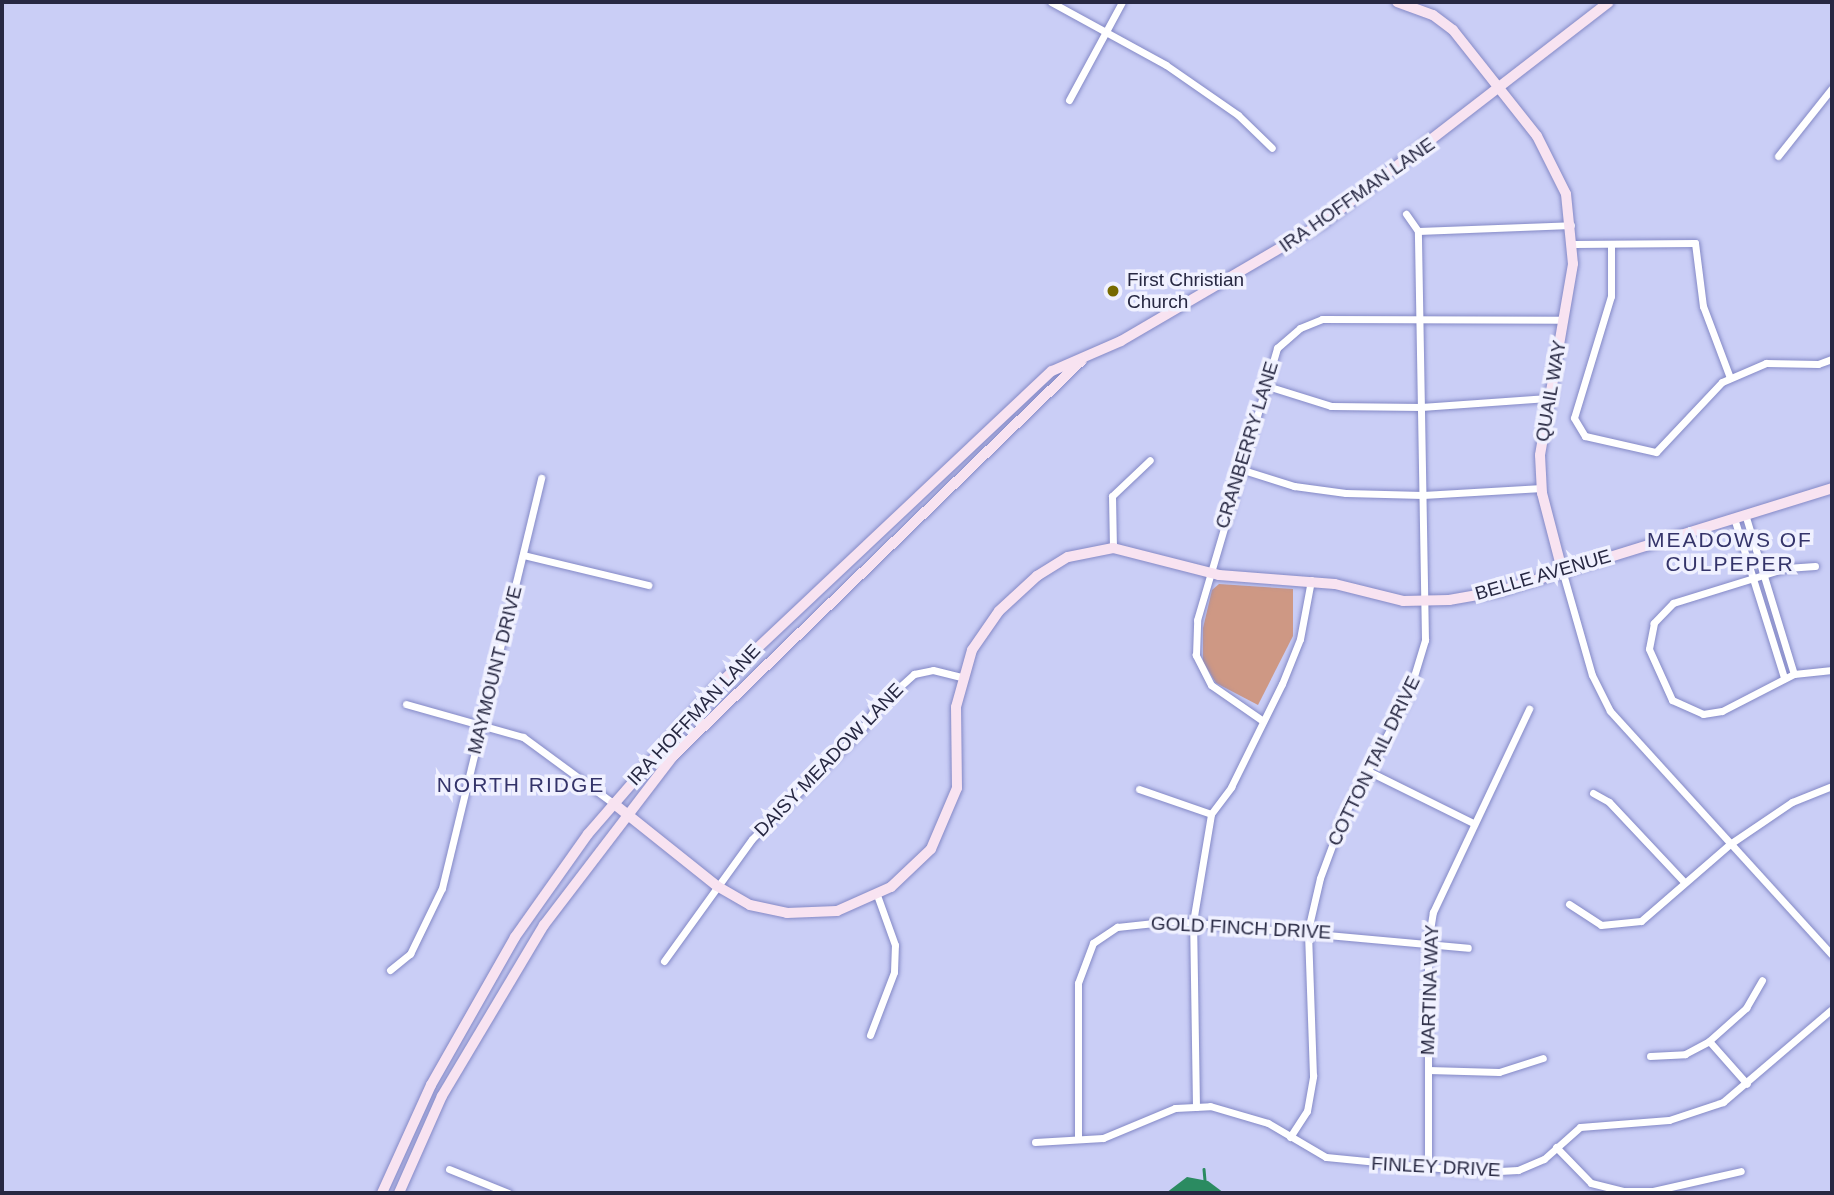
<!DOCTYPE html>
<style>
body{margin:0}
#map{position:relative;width:1834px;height:1195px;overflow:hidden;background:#cacef6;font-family:Arial,sans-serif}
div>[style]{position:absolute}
.green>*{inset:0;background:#ce9884}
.water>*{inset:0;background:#2b8b61}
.stream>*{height:2.5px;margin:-1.25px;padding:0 1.25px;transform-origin:1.25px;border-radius:1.25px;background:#2b8b61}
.roads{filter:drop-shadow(0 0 2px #8489c6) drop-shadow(0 0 2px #8489c6)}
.street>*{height:7px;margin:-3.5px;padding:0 3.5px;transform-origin:3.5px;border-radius:3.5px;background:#fff}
.secondary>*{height:10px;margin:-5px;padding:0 5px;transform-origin:5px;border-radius:5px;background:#f8e3f1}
.dots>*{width:19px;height:19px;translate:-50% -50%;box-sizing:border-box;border:4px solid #f0f1ff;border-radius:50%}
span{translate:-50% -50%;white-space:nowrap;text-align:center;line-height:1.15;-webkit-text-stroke:7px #f0f1ff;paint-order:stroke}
.street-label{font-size:19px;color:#272842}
.poi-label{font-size:19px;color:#272842}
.left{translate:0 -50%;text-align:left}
.neighbourhood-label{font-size:21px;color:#34346a;letter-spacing:2px}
.frame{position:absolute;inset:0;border:4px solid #272842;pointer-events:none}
</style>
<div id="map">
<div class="green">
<i style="clip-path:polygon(1219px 584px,1293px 589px,1293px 636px,1258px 705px,1216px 683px,1203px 662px,1203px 628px,1212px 590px)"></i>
</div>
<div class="water">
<i style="clip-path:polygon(1187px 1177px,1208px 1181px,1224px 1193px,1166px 1193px)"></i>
</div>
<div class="stream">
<i style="left:1204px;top:1169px;width:11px;rotate:85deg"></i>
</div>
<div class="roads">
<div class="street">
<i style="left:1051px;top:2px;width:131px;rotate:28.7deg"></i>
<i style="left:1166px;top:65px;width:88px;rotate:34.8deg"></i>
<i style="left:1238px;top:115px;width:47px;rotate:44.1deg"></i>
<i style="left:1069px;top:100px;width:111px;rotate:-61.6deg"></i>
<i style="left:1778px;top:156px;width:87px;rotate:-51.5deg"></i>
<i style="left:1418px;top:231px;width:153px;rotate:-2.2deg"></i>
<i style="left:1574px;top:244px;width:121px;rotate:-0.5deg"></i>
<i style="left:1695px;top:243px;width:64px;rotate:82.8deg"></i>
<i style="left:1703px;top:306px;width:77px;rotate:69.4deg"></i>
<i style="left:1611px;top:246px;width:50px;rotate:90deg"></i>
<i style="left:1611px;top:296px;width:127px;rotate:106.9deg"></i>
<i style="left:1574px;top:418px;width:21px;rotate:59deg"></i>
<i style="left:1585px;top:436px;width:73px;rotate:12.7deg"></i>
<i style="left:1656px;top:452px;width:96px;rotate:-46.7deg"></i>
<i style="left:1722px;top:382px;width:48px;rotate:-23.4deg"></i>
<i style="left:1766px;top:363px;width:52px;rotate:1.1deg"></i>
<i style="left:1818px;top:364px;width:15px;rotate:-20deg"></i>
<i style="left:1264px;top:385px;width:70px;rotate:17.4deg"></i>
<i style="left:1331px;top:406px;width:90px;rotate:0.6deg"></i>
<i style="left:1421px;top:407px;width:127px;rotate:-4.1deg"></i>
<i style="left:1240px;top:469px;width:57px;rotate:17.5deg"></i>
<i style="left:1294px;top:486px;width:52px;rotate:7.7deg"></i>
<i style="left:1346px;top:493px;width:77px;rotate:1.5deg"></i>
<i style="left:1423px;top:495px;width:119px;rotate:-3.4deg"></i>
<i style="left:1745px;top:514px;width:167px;rotate:73deg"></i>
<i style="left:1734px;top:518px;width:168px;rotate:72.6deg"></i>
<i style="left:1113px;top:548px;width:52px;rotate:-91.1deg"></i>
<i style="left:1112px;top:496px;width:52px;rotate:-43.5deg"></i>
<i style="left:523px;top:555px;width:129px;rotate:13.5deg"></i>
<i style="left:1815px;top:566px;width:29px;rotate:176deg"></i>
<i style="left:1786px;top:568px;width:118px;rotate:162.8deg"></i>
<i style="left:1673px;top:603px;width:28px;rotate:134deg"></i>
<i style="left:1654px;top:623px;width:26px;rotate:101deg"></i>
<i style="left:1649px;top:649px;width:56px;rotate:65.7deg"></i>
<i style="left:1672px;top:700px;width:34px;rotate:24deg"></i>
<i style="left:1703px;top:714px;width:19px;rotate:-9deg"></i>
<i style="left:1722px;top:711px;width:81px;rotate:-27.2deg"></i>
<i style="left:1794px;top:674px;width:38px;rotate:-6deg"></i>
<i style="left:1562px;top:570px;width:109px;rotate:74.1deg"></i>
<i style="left:1592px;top:675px;width:40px;rotate:63.4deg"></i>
<i style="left:1610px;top:711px;width:330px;rotate:47.7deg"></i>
<i style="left:406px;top:704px;width:122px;rotate:15.8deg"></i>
<i style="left:523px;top:737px;width:112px;rotate:36.3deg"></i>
<i style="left:1263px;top:721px;width:63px;rotate:-145.3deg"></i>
<i style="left:1211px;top:685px;width:34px;rotate:-117deg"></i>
<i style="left:1196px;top:655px;width:35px;rotate:-88deg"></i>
<i style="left:1197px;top:620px;width:284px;rotate:-73.6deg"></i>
<i style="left:1277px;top:348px;width:30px;rotate:-41deg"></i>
<i style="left:1300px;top:328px;width:24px;rotate:-22deg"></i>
<i style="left:1322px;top:319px;width:242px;rotate:0.2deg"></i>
<i style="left:1368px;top:771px;width:117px;rotate:26.3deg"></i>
<i style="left:1139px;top:789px;width:76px;rotate:19.1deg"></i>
<i style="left:1593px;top:793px;width:18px;rotate:29deg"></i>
<i style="left:1609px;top:802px;width:110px;rotate:46.8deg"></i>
<i style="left:1569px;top:904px;width:38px;rotate:33deg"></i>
<i style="left:1601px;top:925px;width:40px;rotate:-5.7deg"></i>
<i style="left:1641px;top:921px;width:118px;rotate:-40.9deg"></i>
<i style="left:1730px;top:844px;width:75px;rotate:-34.1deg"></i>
<i style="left:1792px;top:802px;width:43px;rotate:-21.8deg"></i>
<i style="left:664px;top:961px;width:150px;rotate:-54.2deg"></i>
<i style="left:752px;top:839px;width:156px;rotate:-45deg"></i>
<i style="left:862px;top:729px;width:22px;rotate:-58deg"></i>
<i style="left:874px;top:710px;width:54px;rotate:-42deg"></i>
<i style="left:914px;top:674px;width:19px;rotate:-12deg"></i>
<i style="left:933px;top:670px;width:29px;rotate:14deg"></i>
<i style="left:390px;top:970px;width:26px;rotate:-39deg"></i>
<i style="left:410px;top:954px;width:73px;rotate:-64.1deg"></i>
<i style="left:442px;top:888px;width:422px;rotate:-76.4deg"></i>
<i style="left:870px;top:1035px;width:67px;rotate:-69.1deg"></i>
<i style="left:894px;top:972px;width:27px;rotate:-88deg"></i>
<i style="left:895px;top:945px;width:53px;rotate:-109.8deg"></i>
<i style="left:1709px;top:1041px;width:57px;rotate:48.5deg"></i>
<i style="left:1650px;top:1056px;width:35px;rotate:-3deg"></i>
<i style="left:1685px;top:1054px;width:27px;rotate:-28deg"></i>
<i style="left:1709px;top:1041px;width:50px;rotate:-41.7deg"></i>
<i style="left:1746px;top:1008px;width:32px;rotate:-60deg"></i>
<i style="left:1428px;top:1070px;width:71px;rotate:1.6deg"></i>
<i style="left:1499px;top:1072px;width:46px;rotate:-17.7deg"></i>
<i style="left:1196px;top:1107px;width:185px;rotate:-90.9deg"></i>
<i style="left:1193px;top:922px;width:109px;rotate:-80.5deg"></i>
<i style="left:1211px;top:814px;width:34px;rotate:-53deg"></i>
<i style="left:1231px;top:787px;width:115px;rotate:-63.7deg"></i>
<i style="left:1282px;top:684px;width:48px;rotate:-68.2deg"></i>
<i style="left:1300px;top:639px;width:60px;rotate:-79.4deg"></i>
<i style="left:1290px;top:1137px;width:31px;rotate:-57deg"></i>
<i style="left:1307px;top:1111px;width:36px;rotate:-80deg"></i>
<i style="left:1313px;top:1076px;width:146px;rotate:-92deg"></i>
<i style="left:1308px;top:930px;width:53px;rotate:-77deg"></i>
<i style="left:1320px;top:878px;width:63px;rotate:-69.6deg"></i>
<i style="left:1342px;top:819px;width:140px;rotate:-61.8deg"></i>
<i style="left:1408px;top:696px;width:59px;rotate:-73.1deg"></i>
<i style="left:1425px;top:640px;width:409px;rotate:-91deg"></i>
<i style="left:1418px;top:231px;width:21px;rotate:-125deg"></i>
<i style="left:1078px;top:1139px;width:156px;rotate:-90deg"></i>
<i style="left:1078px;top:983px;width:43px;rotate:-69.4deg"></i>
<i style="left:1093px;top:943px;width:29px;rotate:-34deg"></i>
<i style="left:1117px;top:927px;width:56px;rotate:-6.1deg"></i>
<i style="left:1173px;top:921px;width:296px;rotate:5.2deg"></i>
<i style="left:1035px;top:1142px;width:68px;rotate:-3.4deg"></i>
<i style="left:1103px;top:1138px;width:78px;rotate:-22.6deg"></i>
<i style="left:1175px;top:1108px;width:35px;rotate:-3deg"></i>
<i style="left:1210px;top:1106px;width:60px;rotate:16.3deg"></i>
<i style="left:1268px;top:1123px;width:67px;rotate:30.4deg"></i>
<i style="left:1326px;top:1157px;width:155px;rotate:5.6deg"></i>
<i style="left:1480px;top:1172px;width:38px;rotate:-3deg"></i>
<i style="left:1518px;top:1170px;width:28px;rotate:-23deg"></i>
<i style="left:1544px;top:1159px;width:48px;rotate:-41.6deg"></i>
<i style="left:1580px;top:1127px;width:89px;rotate:-4.5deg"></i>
<i style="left:1669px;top:1120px;width:57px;rotate:-18.4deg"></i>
<i style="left:1723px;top:1102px;width:143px;rotate:-40.5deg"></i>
<i style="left:1556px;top:1147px;width:50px;rotate:45.8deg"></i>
<i style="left:1591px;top:1183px;width:33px;rotate:14deg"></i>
<i style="left:1623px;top:1191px;width:30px"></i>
<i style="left:1653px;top:1191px;width:90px;rotate:-12.8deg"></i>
<i style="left:1428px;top:1167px;width:224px;rotate:-90deg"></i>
<i style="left:1428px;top:943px;width:31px;rotate:-81deg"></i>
<i style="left:1433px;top:912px;width:225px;rotate:-64.7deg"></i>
<i style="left:449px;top:1169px;width:64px;rotate:22.1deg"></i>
</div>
<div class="secondary">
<i style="left:1397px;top:2px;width:38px;rotate:20deg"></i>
<i style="left:1433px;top:15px;width:25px;rotate:37deg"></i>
<i style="left:1453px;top:30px;width:135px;rotate:51.6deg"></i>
<i style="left:1537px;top:136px;width:65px;rotate:63.4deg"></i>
<i style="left:1566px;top:194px;width:70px;rotate:84.3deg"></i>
<i style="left:1573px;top:264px;width:194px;rotate:99.8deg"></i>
<i style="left:1540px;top:455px;width:38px;rotate:87deg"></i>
<i style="left:1542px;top:493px;width:80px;rotate:75.4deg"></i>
<i style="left:613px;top:803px;width:133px;rotate:38.6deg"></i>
<i style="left:717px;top:886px;width:38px;rotate:30deg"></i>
<i style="left:750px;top:905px;width:38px;rotate:12deg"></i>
<i style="left:787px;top:913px;width:50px;rotate:-2.3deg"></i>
<i style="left:837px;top:911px;width:59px;rotate:-24deg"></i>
<i style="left:891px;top:887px;width:55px;rotate:-43.5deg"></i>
<i style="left:931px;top:849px;width:66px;rotate:-66.9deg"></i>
<i style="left:957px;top:788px;width:81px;rotate:-90.7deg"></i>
<i style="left:956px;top:707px;width:59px;rotate:-74.3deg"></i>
<i style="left:972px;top:650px;width:47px;rotate:-55.3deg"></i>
<i style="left:999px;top:611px;width:52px;rotate:-42.6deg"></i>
<i style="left:1037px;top:576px;width:36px;rotate:-32deg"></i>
<i style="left:1068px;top:557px;width:46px;rotate:-11.3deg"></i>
<i style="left:1113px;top:548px;width:109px;rotate:14.3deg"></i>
<i style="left:1219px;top:575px;width:116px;rotate:4.4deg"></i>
<i style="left:1335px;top:584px;width:70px;rotate:14deg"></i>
<i style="left:1403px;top:601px;width:46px;rotate:-1.2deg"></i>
<i style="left:1449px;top:600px;width:52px;rotate:-10deg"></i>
<i style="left:1500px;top:591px;width:348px;rotate:-17.2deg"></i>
<i style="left:382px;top:1193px;width:119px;rotate:-65.6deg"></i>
<i style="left:431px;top:1085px;width:170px;rotate:-60.4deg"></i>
<i style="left:515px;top:937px;width:126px;rotate:-54.7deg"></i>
<i style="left:588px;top:834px;width:191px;rotate:-49deg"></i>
<i style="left:713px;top:690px;width:465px;rotate:-43.3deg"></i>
<i style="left:1052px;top:371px;width:75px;rotate:-23.5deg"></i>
<i style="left:1121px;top:341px;width:234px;rotate:-30.3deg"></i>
<i style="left:1323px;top:223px;width:361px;rotate:-37.7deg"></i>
<i style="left:399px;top:1193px;width:106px;rotate:-66.1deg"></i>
<i style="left:442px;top:1096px;width:199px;rotate:-59.2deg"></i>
<i style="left:544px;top:925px;width:213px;rotate:-52.6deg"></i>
<i style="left:673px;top:756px;width:569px;rotate:-44.07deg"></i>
</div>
</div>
<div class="dots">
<i style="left:1113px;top:291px;background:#776a00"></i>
</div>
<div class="street-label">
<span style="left:1357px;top:195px;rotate:-35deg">IRA HOFFMAN LANE</span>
<span style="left:1551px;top:391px;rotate:-80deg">QUAIL WAY</span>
<span style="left:1247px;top:445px;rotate:-73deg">CRANBERRY LANE</span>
<span style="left:1543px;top:575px;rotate:-16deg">BELLE AVENUE</span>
<span style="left:495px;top:670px;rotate:-76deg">MAYMOUNT DRIVE</span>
<span style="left:694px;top:715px;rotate:-47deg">IRA HOFFMAN LANE</span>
<span style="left:829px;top:760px;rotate:-46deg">DAISY MEADOW LANE</span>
<span style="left:1374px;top:761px;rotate:-64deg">COTTON TAIL DRIVE</span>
<span style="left:1241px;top:928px;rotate:3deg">GOLD FINCH DRIVE</span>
<span style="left:1430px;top:990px;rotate:-88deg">MARTINA WAY</span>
<span style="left:1436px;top:1167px;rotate:3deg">FINLEY DRIVE</span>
</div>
<div class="poi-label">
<span class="left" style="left:1127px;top:291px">First Christian<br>Church</span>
</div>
<div class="neighbourhood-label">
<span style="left:1730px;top:552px">MEADOWS OF<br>CULPEPER</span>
<span style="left:521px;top:785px">NORTH RIDGE</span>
</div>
<div class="frame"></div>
</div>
